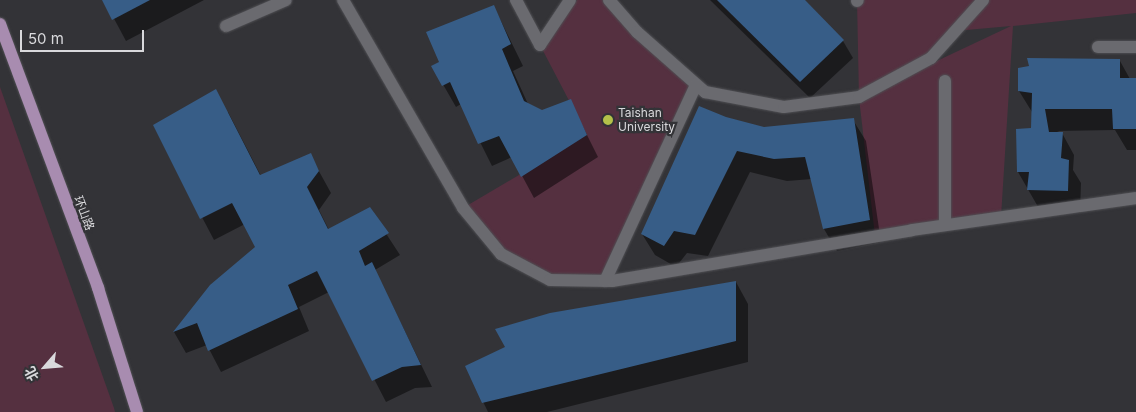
<!DOCTYPE html>
<meta charset="utf-8">
<style>
body{margin:0}
#map{position:relative;width:1136px;height:412px;overflow:hidden;background:#333337;font-family:Inter,"Noto Sans SC",sans-serif}
div>[style]{position:absolute}
.green>*{inset:0;background:#553040}
.shadow>*{inset:0;background:#0007}
.building>*{inset:0;background:#375d87}
.roads{filter:drop-shadow(0 0 1px #4f4f53) drop-shadow(0 0 1px #4f4f53)}
.minor>*{height:12px;margin:-6px;padding:0 6px;transform-origin:6px;border-radius:6px;background:#6a6a6f}
.major>*{height:12px;margin:-6px;padding:0 6px;transform-origin:6px;border-radius:6px;background:#a88cb0}
.dots>*{width:14px;height:14px;translate:-50% -50%;box-sizing:border-box;border:2px solid #333337;border-radius:50%}
span{translate:-50% -50%;white-space:nowrap;text-align:center;line-height:1.15;-webkit-text-stroke:4.5px #333337;paint-order:stroke}
.poi-label{font-size:12px;color:#d9d9dc}
.left{translate:0 -50%;text-align:left}
.street-label{font-size:12px;color:#d9d9dc}
.north{position:absolute;left:20px;top:342px;width:50px;height:50px;-webkit-text-stroke:4px #333337;paint-order:stroke;rotate:243deg;font-size:14px;font-weight:700;line-height:20px;text-align:center;color:#d9d9dc}
.north::after{content:'';display:block;margin:auto;width:18px;height:22px;background:#d9d9dc;clip-path:polygon(50% 0,100% 100%,50% 72%,0 100%)}
.scale{position:absolute;left:20px;top:30px;width:124px;height:22px;box-sizing:border-box;border:2px solid #d9d9dc;border-top:0;padding-left:6px;font-size:15px;line-height:18px;white-space:nowrap;color:#d9d9dc;-webkit-text-stroke:4px #333337;paint-order:stroke}
</style>
<div id="map">
<div class="green">
<i style="clip-path:polygon(577px 0,609px 0,696px 85px,605px 281px,550px 280px,501px 254px,463px 208px,587px 135px,540px 45px)"></i>
<i style="clip-path:polygon(evenodd,857px 0,1136px 0,1136px 13px,1013px 26px,1001px 217px,875px 236px,859px 98px,857px 0,1011px 26px,869px 93px,931px 58px,955px 31px,1011px 26px)"></i>
<i style="clip-path:polygon(0 87px,114px 408px,115px 412px,0 412px)"></i>
</div>
<div class="shadow">
<i style="clip-path:polygon(104px 0,204px 0,126px 41px)"></i>
<i style="clip-path:polygon(710px 0,803px 0,843px 41px,853px 58px,810px 98px)"></i>
<i style="clip-path:polygon(494px 7px,523px 66px,513px 71px,528px 104px,542px 111px,570px 101px,598px 157px,534px 198px,512px 157px,492px 166px,461px 104px,456px 107px,433px 67px,441px 63px)"></i>
<i style="clip-path:polygon(1120px 61px,1130px 79px,1136px 79px,1136px 150px,1127px 150px,1115px 130px,1057px 131px,1062px 133px,1074px 155px,1073px 170px,1081px 183px,1080px 213px,1041px 212px,1018px 172px,1032px 130px,1032px 112px,1019px 91px)"></i>
<i style="clip-path:polygon(228px 112px,261px 176px,310px 155px,331px 193px,319px 210px,329px 230px,370px 209px,400px 255px,375px 270px,432px 387px,415px 388px,386px 402px,329px 292px,299px 307px,309px 331px,221px 372px,207px 345px,186px 353px,174px 332px,211px 286px,257px 248px,245px 224px,214px 240px,154px 126px)"></i>
<i style="clip-path:polygon(725px 119px,764px 128px,853px 120px,866px 141px,881px 242px,837px 251px,824px 229px,812px 179px,787px 181px,750px 172px,708px 256px,687px 253px,676px 267px,655px 255px,642px 234px)"></i>
<i style="clip-path:polygon(736px 282px,748px 304px,748px 362px,547px 412px,488px 412px,466px 366px)"></i>
</div>
<div class="building">
<i style="clip-path:polygon(102px 0,150px 0,112px 20px)"></i>
<i style="clip-path:polygon(717px 0,805px 0,844px 40px,800px 82px)"></i>
<i style="clip-path:polygon(494px 5px,511px 44px,502px 49px,524px 101px,542px 110px,571px 99px,587px 135px,521px 177px,499px 136px,478px 144px,450px 82px,442px 86px,431px 66px,439px 62px,426px 32px)"></i>
<i style="clip-path:polygon(1027px 58px,1120px 59px,1120px 78px,1136px 78px,1136px 129px,1113px 129px,1112px 109px,1045px 109px,1049px 132px,1063px 132px,1061px 158px,1069px 160px,1068px 191px,1027px 190px,1029px 172px,1017px 172px,1016px 129px,1031px 128px,1032px 93px,1018px 91px,1018px 68px,1029px 66px)"></i>
<i style="clip-path:polygon(216px 89px,260px 175px,311px 153px,319px 171px,307px 187px,328px 229px,370px 207px,389px 233px,359px 251px,365px 266px,372px 262px,421px 365px,402px 367px,372px 381px,317px 271px,288px 285px,298px 309px,208px 351px,197px 323px,173px 332px,210px 285px,255px 247px,232px 203px,200px 219px,153px 125px)"></i>
<i style="clip-path:polygon(699px 106px,726px 117px,764px 127px,854px 118px,870px 220px,823px 229px,805px 157px,774px 159px,737px 151px,695px 235px,674px 231px,664px 246px,641px 234px)"></i>
<i style="clip-path:polygon(736px 281px,736px 341px,482px 403px,465px 366px,505px 347px,495px 329px,550px 313px)"></i>
</div>
<div class="roads">
<div class="minor">
<i style="left:343px;top:0;width:240px;rotate:60deg"></i>
<i style="left:463px;top:208px;width:60px;rotate:50.4deg"></i>
<i style="left:501px;top:254px;width:55px;rotate:28deg"></i>
<i style="left:550px;top:280px;width:62px;rotate:0.9deg"></i>
<i style="left:612px;top:281px;width:304px;rotate:-9.6deg"></i>
<i style="left:912px;top:230px;width:226px;rotate:-8.1deg"></i>
<i style="left:516px;top:0;width:51px;rotate:61.9deg"></i>
<i style="left:540px;top:45px;width:54px;rotate:-56.3deg"></i>
<i style="left:609px;top:0;width:43px;rotate:48.8deg"></i>
<i style="left:637px;top:32px;width:91px;rotate:41.4deg"></i>
<i style="left:705px;top:92px;width:80px;rotate:10.8deg"></i>
<i style="left:784px;top:107px;width:76px;rotate:-7.6deg"></i>
<i style="left:859px;top:97px;width:82px;rotate:-28.4deg"></i>
<i style="left:931px;top:58px;width:78px;rotate:-48.1deg"></i>
<i style="left:857px;top:1px;width:1px;rotate:-45deg"></i>
<i style="left:226px;top:26px;width:65px;rotate:-23.4deg"></i>
<i style="left:1098px;top:47px;width:38px"></i>
<i style="left:945px;top:81px;width:144px;rotate:90deg"></i>
<i style="left:605px;top:281px;width:216px;rotate:-65.1deg"></i>
</div>
<div class="major">
<i style="left:0;top:24px;width:282px;rotate:69.6deg"></i>
<i style="left:98px;top:288px;width:130px;rotate:72.5deg"></i>
</div>
</div>
<div class="dots">
<i style="left:608px;top:120px;background:#b4c24a"></i>
</div>
<div class="poi-label">
<span class="left" style="left:618px;top:120px">Taishan<br>University</span>
</div>
<div class="street-label">
<span style="left:84px;top:213px;rotate:69deg">环山路</span>
</div>
<div class="north">北</div>
<div class="scale">50 m</div>
</div>
